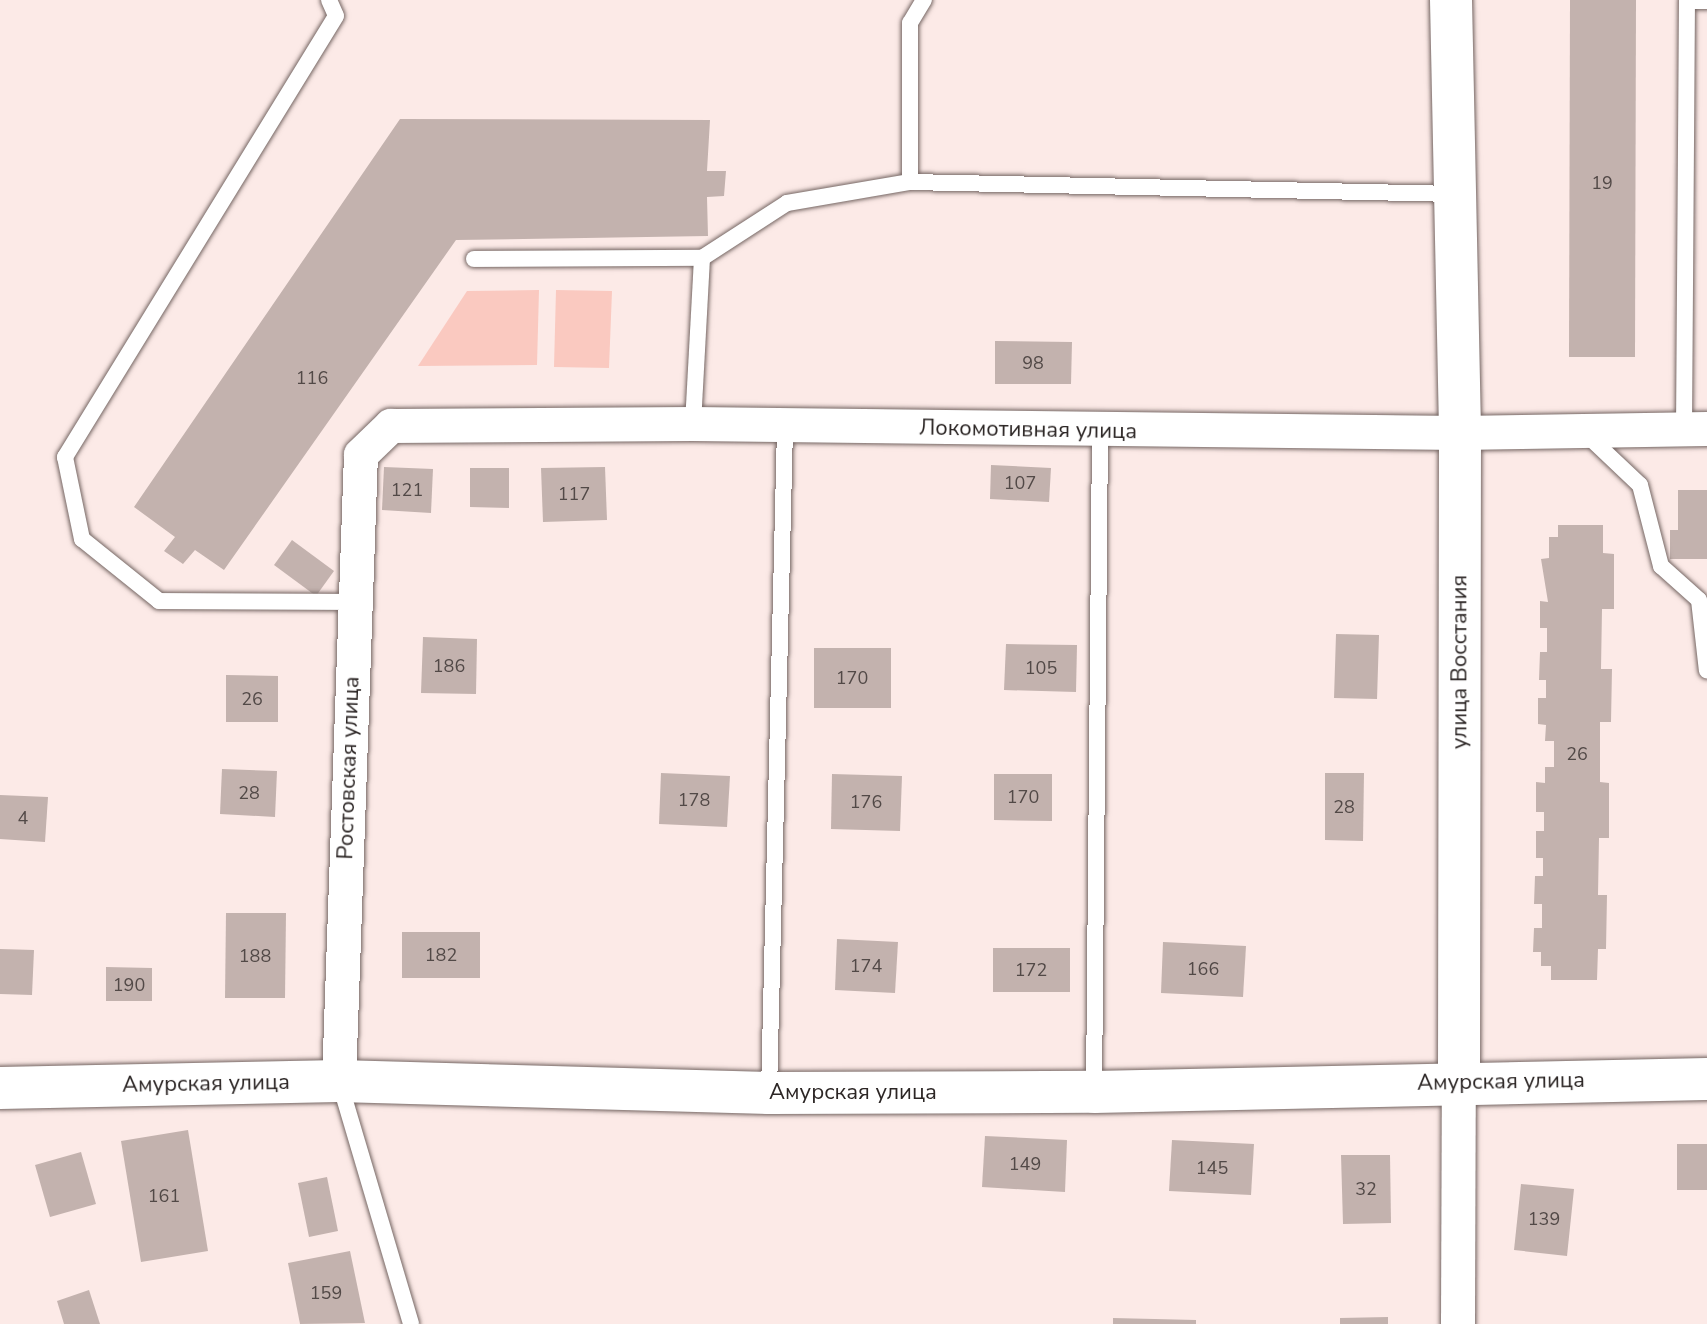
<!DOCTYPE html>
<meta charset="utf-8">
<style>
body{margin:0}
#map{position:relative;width:1707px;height:1324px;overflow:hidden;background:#fceae7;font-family:"Nunito Sans",sans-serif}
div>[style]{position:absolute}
.green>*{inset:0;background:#fac9c0}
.building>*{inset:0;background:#c3b2ae}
.roads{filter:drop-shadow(0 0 2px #756663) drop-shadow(0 0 2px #756663)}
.service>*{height:16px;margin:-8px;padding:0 8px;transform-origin:8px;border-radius:8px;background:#fff}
.minor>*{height:34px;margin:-17px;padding:0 17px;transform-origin:17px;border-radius:17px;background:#fff}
.tertiary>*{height:42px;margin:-21px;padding:0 21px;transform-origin:21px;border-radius:21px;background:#fff}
span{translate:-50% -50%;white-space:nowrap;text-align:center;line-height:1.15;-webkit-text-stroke:6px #fff;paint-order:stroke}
.number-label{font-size:18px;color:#524947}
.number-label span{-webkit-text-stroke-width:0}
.street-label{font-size:22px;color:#2c2625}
</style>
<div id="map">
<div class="green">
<i style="clip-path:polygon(539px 290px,537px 365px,418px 366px,467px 291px)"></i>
<i style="clip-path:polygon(556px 290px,612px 291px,609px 368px,554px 367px)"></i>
</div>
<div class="building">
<i style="clip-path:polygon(1570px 0,1636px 0,1635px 357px,1569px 357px)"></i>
<i style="clip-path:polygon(400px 119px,710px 120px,707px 171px,726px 171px,724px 196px,707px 197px,708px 236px,456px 240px,224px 570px,195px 550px,183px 564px,164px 551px,175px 537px,134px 507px)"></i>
<i style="clip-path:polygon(995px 341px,1072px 342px,1071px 384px,995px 384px)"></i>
<i style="clip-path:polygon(991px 465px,1051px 468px,1049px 502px,990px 499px)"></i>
<i style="clip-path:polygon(384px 467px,433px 469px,431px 513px,382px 510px)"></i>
<i style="clip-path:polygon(605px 467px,607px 520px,543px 522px,541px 468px)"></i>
<i style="clip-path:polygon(470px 468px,509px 468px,509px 508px,470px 507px)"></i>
<i style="clip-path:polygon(1678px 490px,1707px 490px,1707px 559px,1670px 559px,1670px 530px,1678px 530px)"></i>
<i style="clip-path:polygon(1558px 525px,1603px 525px,1603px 553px,1614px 554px,1614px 609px,1602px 609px,1601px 669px,1612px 669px,1611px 722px,1600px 722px,1600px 782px,1609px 783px,1609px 838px,1599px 838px,1598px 895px,1607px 895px,1606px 949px,1598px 949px,1597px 980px,1551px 980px,1551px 966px,1541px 966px,1541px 952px,1533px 952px,1534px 928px,1542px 928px,1542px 904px,1534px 904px,1535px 876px,1543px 876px,1543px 858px,1536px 858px,1536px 831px,1544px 831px,1544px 812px,1536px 812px,1536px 782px,1545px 783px,1545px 767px,1554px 767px,1554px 741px,1545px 741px,1546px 725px,1538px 724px,1538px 698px,1546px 698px,1546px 680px,1539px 680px,1540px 652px,1547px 652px,1547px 628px,1540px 628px,1540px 601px,1548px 602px,1541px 559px,1549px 558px,1549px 537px,1558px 537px)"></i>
<i style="clip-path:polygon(292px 540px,334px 571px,316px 596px,274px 565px)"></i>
<i style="clip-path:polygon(1336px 634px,1379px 635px,1377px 699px,1334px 698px)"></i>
<i style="clip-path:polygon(423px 637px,477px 639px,476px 694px,421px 693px)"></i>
<i style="clip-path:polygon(1006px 644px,1077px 645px,1076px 692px,1004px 690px)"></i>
<i style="clip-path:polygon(814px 648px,891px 648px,891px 708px,814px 708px)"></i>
<i style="clip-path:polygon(226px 675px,278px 676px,278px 722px,226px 722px)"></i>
<i style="clip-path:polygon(222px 769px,277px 771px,275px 817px,220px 814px)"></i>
<i style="clip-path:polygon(661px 773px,730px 776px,727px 827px,659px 824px)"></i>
<i style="clip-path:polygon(1325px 773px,1364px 773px,1363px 841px,1325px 840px)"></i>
<i style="clip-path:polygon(832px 774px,902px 776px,900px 831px,831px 829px)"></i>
<i style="clip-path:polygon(994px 774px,1052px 774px,1052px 821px,994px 820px)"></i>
<i style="clip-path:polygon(0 795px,48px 797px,45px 842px,0 839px)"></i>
<i style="clip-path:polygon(226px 913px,286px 913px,285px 998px,225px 998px)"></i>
<i style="clip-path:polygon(402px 932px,480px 932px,480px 978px,402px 978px)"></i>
<i style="clip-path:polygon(837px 939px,898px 942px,895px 993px,835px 990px)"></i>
<i style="clip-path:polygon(1163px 942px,1246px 946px,1243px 997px,1161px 993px)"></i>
<i style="clip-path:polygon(993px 948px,1070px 948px,1070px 992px,993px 992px)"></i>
<i style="clip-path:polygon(0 949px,34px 950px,32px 995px,0 994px)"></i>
<i style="clip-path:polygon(106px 967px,152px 968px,152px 1001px,106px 1001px)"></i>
<i style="clip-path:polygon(188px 1130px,208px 1251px,141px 1262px,121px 1141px)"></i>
<i style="clip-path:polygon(985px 1136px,1067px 1140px,1065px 1192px,982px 1187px)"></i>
<i style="clip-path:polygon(1172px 1140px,1254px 1144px,1251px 1195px,1169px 1191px)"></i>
<i style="clip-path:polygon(1677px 1144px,1707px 1144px,1707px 1190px,1677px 1190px)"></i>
<i style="clip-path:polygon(81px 1152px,96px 1204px,50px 1217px,35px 1165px)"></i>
<i style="clip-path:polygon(1341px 1155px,1390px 1155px,1391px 1223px,1343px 1224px)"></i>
<i style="clip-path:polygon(327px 1177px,338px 1231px,309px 1237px,298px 1183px)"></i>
<i style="clip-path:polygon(1521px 1184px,1574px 1189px,1567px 1256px,1514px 1250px)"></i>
<i style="clip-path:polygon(350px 1251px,365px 1323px,300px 1324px,288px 1263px)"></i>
<i style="clip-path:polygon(89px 1290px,100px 1324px,64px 1324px,57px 1301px)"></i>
<i style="clip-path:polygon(1388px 1317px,1388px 1324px,1340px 1324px,1340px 1318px)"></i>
<i style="clip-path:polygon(1113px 1318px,1196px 1320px,1196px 1324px,1113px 1324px)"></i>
</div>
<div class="roads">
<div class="service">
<i style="left:329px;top:0;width:17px;rotate:66deg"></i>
<i style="left:336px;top:16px;width:518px;rotate:121.57deg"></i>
<i style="left:65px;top:457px;width:84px;rotate:78.3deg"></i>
<i style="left:82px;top:539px;width:99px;rotate:38.8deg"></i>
<i style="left:159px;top:601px;width:195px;rotate:0.3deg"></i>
<i style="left:910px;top:182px;width:545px;rotate:1.26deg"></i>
<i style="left:702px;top:258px;width:101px;rotate:-32.9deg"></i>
<i style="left:787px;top:203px;width:125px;rotate:-9.7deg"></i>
<i style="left:910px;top:182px;width:159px;rotate:-90deg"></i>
<i style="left:910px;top:23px;width:27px;rotate:-59deg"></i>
<i style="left:474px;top:259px;width:228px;rotate:-0.3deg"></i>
<i style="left:702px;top:258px;width:166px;rotate:93.1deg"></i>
<i style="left:1684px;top:429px;width:428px;rotate:-89.6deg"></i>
<i style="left:1687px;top:1px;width:20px"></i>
<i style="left:1586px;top:434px;width:74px;rotate:43.4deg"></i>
<i style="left:1640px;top:485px;width:84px;rotate:75.5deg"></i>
<i style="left:1661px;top:566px;width:51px;rotate:41.8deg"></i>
<i style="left:1699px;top:600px;width:71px;rotate:83.6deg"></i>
<i style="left:340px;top:1084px;width:250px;rotate:73.5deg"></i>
<i style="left:769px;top:1092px;width:666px;rotate:-88.62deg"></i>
<i style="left:1094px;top:1092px;width:661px;rotate:-89.48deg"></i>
</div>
<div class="minor">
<i style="left:339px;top:1081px;width:626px;rotate:-87.99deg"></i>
<i style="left:361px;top:455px;width:42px;rotate:-44deg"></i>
<i style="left:391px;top:426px;width:302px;rotate:-0.4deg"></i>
<i style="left:693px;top:424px;width:767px;rotate:0.67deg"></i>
<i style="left:1460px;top:433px;width:247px;rotate:-0.9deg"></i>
<i style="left:1458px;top:1324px;width:242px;rotate:-89.8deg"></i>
</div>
<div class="tertiary">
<i style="left:1451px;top:0;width:433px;rotate:88.8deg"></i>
<i style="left:1460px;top:433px;width:649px;rotate:90.09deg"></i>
<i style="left:0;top:1088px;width:339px;rotate:-1.2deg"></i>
<i style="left:339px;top:1081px;width:430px;rotate:1.6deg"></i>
<i style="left:769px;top:1093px;width:325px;rotate:-0.2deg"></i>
<i style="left:1094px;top:1092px;width:613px;rotate:-1.21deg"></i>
</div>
</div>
<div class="number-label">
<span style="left:1602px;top:183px">19</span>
<span style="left:1033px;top:363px">98</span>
<span style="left:312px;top:378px">116</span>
<span style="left:1020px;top:483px">107</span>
<span style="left:407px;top:490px">121</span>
<span style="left:574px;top:494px">117</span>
<span style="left:449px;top:666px">186</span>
<span style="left:1041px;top:668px">105</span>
<span style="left:852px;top:678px">170</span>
<span style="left:252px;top:699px">26</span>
<span style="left:1577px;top:754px">26</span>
<span style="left:249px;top:793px">28</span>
<span style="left:1023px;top:797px">170</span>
<span style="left:694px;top:800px">178</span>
<span style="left:866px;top:802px">176</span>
<span style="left:1344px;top:807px">28</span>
<span style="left:23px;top:818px">4</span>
<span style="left:441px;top:955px">182</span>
<span style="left:255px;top:956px">188</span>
<span style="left:866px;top:966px">174</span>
<span style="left:1203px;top:969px">166</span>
<span style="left:1031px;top:970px">172</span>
<span style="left:129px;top:985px">190</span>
<span style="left:1025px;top:1164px">149</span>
<span style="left:1212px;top:1168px">145</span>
<span style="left:1366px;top:1189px">32</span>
<span style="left:164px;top:1196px">161</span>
<span style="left:1544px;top:1219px">139</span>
<span style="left:326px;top:1293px">159</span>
</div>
<div class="street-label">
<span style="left:1028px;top:430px;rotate:1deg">Локомотивная улица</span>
<span style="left:1460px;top:662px;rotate:-90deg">улица Восстания</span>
<span style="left:349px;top:768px;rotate:-88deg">Ростовская улица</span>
<span style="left:1501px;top:1082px;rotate:-1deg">Амурская улица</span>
<span style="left:206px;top:1084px;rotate:-1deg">Амурская улица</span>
<span style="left:853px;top:1093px">Амурская улица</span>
</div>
</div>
